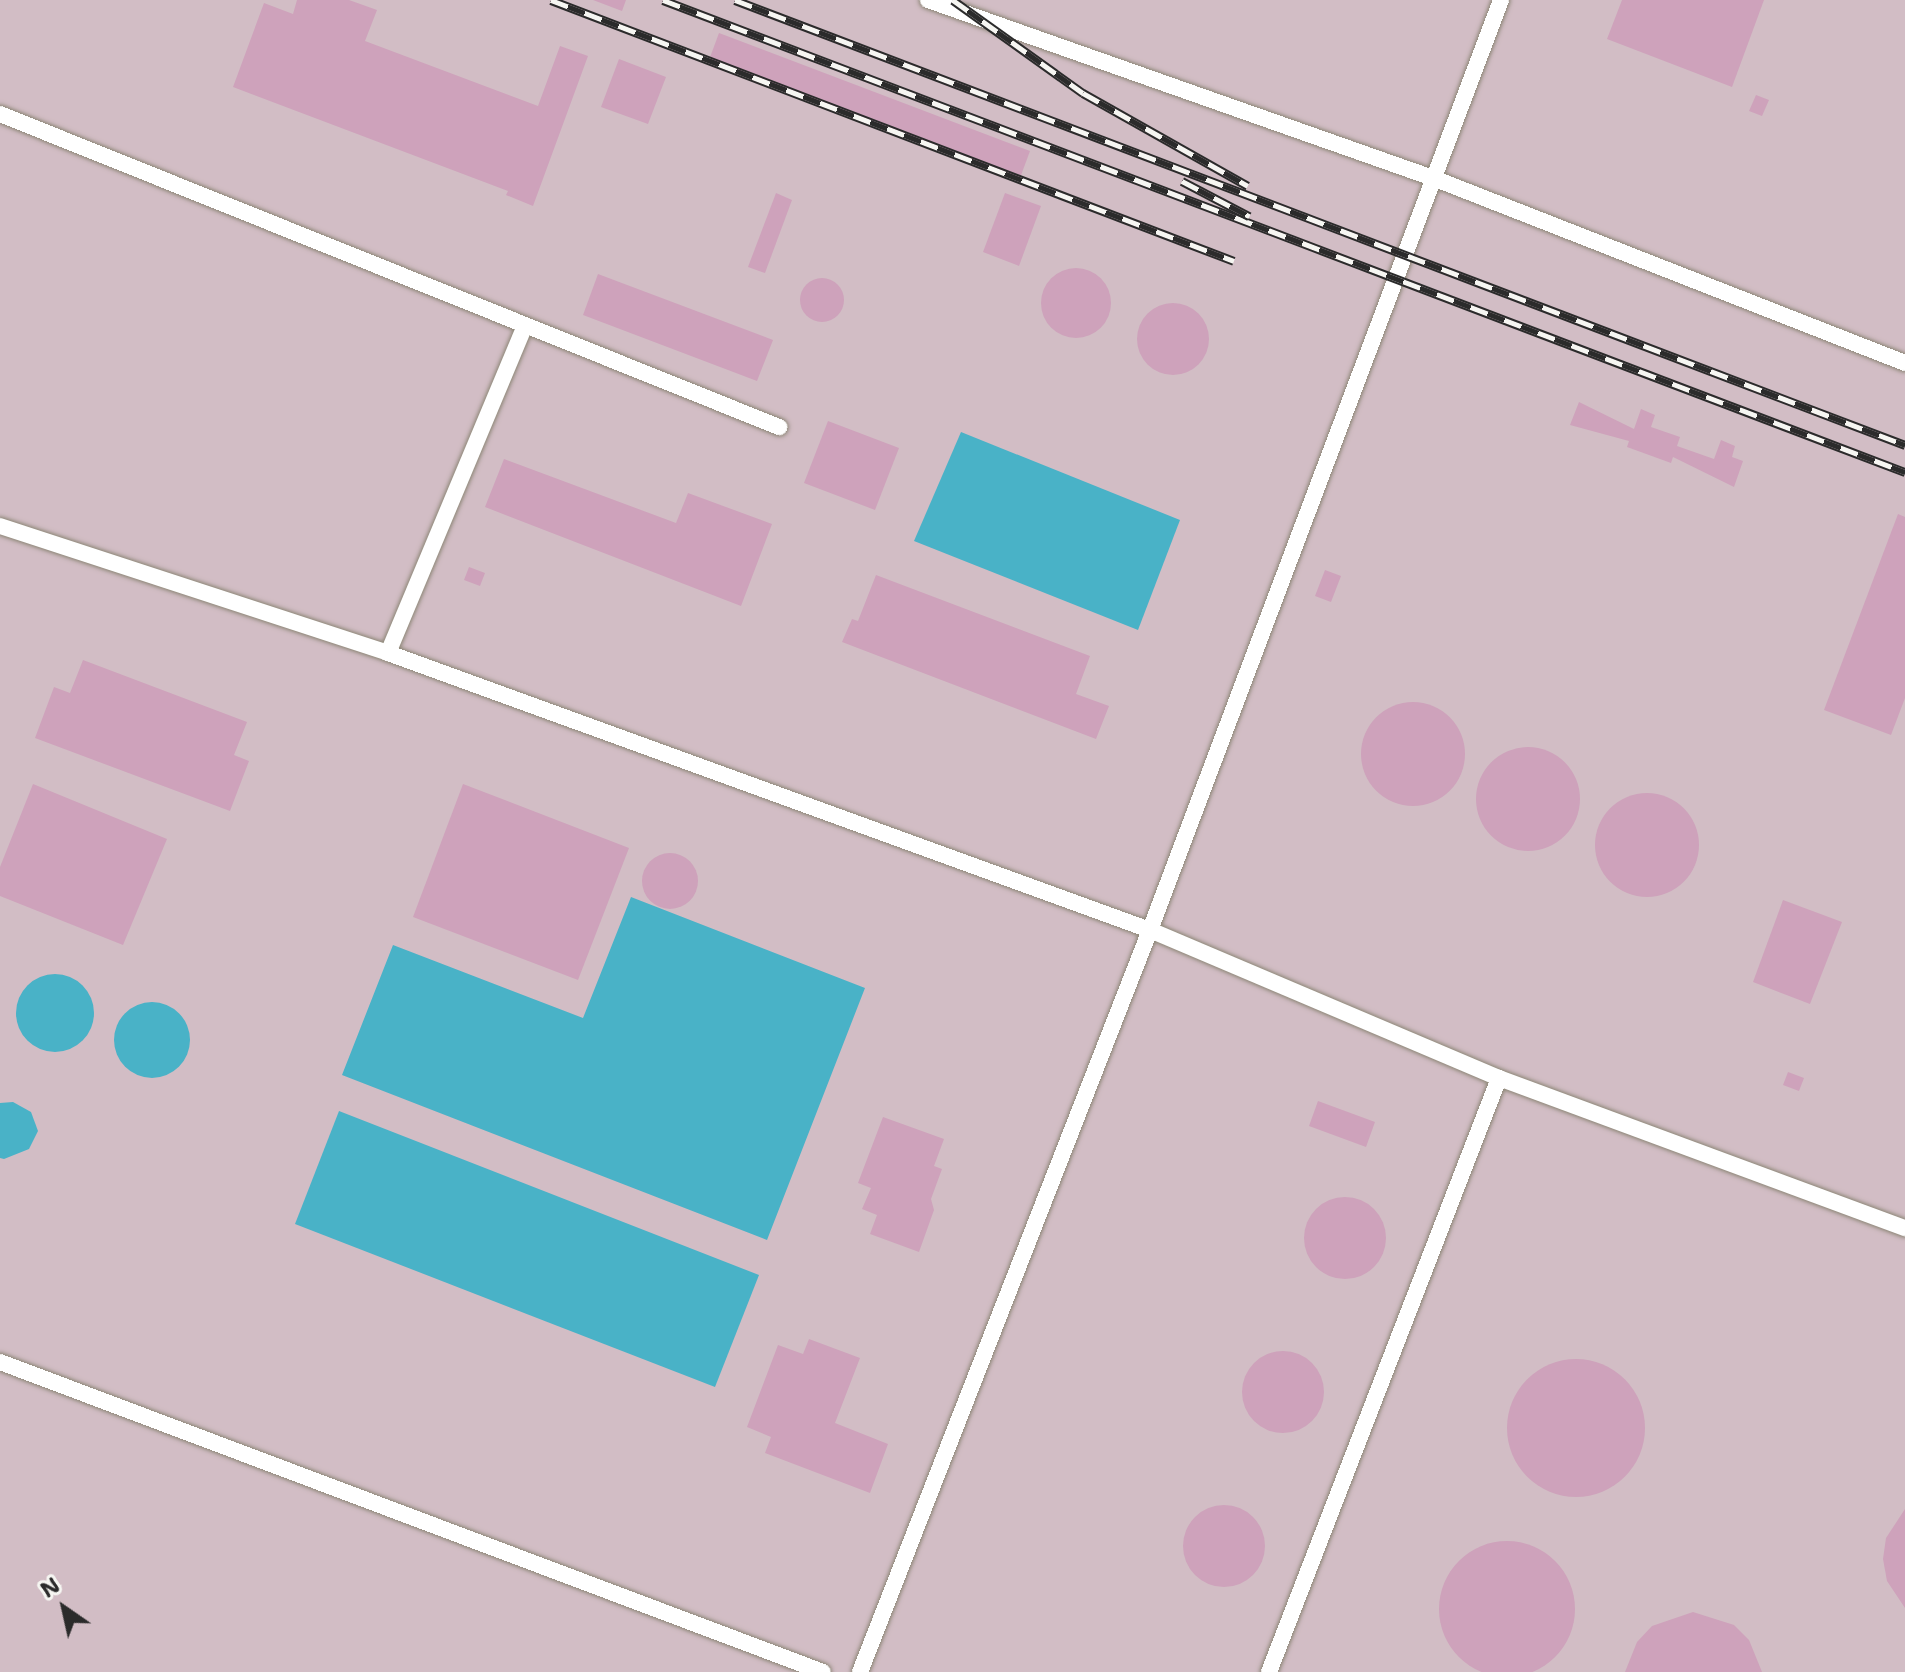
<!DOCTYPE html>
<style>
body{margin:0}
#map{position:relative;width:1905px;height:1672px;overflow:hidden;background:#ede1c1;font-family:"Shantell Sans",sans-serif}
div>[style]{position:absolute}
.industrial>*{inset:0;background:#d2bdc5}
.water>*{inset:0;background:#49b2c7}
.round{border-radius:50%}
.building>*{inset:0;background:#cea2bb}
.roads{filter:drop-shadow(0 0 2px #8c8676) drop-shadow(0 0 2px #8c8676)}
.lane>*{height:16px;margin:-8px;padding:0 8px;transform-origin:8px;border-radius:8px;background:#fff}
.rail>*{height:9px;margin-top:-4.5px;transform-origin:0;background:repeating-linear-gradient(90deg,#f6f6f2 0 18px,#2b2b2b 0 36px);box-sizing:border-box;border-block:2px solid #2b2b2b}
span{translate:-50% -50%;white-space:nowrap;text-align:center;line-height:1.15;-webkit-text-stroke:8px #f6f6f2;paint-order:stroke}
.north{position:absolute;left:24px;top:1568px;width:80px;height:80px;-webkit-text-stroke:6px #f6f6f2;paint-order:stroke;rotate:326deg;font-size:22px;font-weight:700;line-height:32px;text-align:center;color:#2b2b2b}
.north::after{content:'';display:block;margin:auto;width:28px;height:36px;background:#2b2b2b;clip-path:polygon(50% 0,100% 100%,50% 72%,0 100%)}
</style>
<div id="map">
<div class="industrial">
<i style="clip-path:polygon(0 0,1905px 0,1905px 1672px,0 1672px)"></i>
</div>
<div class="water">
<i style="clip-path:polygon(961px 432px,1180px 520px,1138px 630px,914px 541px)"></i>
<i style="clip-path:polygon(631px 897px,865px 988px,767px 1240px,342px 1075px,393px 945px,583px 1018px)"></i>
<i class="round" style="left:16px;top:974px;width:78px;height:78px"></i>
<i class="round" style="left:114px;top:1002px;width:76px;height:76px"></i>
<i style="clip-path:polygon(13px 1102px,31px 1112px,38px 1131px,29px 1149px,4px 1159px,0 1158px,0 1103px)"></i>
<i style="clip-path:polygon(339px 1111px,759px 1275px,715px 1387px,295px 1224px)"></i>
</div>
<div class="building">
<i style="clip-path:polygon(297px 0,349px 0,377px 10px,365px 41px,538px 106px,560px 46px,588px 56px,533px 206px,506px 195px,508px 191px,233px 87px,264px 3px,293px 14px)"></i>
<i style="clip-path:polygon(593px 0,626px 0,622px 11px)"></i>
<i style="clip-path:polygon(1622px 0,1764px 0,1732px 87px,1607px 39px)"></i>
<i style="clip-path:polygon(719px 33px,1030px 151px,1020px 178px,709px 60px)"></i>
<i style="clip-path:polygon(619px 59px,666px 77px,648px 124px,601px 107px)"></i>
<i style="clip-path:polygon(1756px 95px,1769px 100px,1762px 116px,1749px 111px)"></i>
<i style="clip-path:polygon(776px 193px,792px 200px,765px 273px,748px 267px)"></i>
<i style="clip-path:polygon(1005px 193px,1041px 206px,1019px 266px,983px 252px)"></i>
<i class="round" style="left:1041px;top:268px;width:70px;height:70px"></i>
<i style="clip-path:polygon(598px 274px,773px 340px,757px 381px,583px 315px)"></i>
<i class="round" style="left:800px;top:278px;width:44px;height:44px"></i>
<i class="round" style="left:1137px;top:303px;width:72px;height:72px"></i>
<i style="clip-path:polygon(1579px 402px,1634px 429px,1641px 409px,1655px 415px,1651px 427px,1680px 437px,1677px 446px,1714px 459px,1721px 440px,1735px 446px,1732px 457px,1743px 461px,1734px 487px,1673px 457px,1671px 463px,1627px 447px,1629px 441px,1570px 425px)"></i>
<i style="clip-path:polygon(828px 421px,899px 448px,875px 510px,804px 483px)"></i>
<i style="clip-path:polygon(504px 459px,676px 523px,688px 493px,772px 524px,741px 606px,485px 507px)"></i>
<i style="clip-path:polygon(1898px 514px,1905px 517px,1905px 698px,1891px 735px,1824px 710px)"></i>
<i style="clip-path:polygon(469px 567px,485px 573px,480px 586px,464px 580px)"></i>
<i style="clip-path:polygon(1325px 570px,1341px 576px,1331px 602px,1315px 596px)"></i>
<i style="clip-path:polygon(876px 575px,1090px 656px,1076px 694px,1109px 706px,1096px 739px,842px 642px,852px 619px,858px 621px)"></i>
<i style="clip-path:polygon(83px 660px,247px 722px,234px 755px,249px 761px,230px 811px,35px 738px,54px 687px,70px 693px)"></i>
<i class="round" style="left:1361px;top:702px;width:104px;height:104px"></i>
<i class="round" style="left:1476px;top:747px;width:104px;height:104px"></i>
<i style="clip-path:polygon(33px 784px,167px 839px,123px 945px,0 896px,0 867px)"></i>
<i style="clip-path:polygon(463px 784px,629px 848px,578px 980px,413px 917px)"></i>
<i class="round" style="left:1595px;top:793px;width:104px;height:104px"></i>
<i class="round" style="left:642px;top:853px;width:56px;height:56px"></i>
<i style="clip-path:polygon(1783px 900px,1842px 922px,1810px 1004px,1753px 982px)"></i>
<i style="clip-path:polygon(1788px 1072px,1804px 1078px,1799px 1091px,1783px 1085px)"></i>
<i style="clip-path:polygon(1318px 1101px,1375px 1122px,1366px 1147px,1309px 1126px)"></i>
<i style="clip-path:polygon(883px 1117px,944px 1139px,934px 1166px,942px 1169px,931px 1199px,934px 1210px,919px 1252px,870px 1234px,877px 1215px,862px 1209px,871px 1188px,858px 1183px)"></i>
<i class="round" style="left:1304px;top:1197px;width:82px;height:82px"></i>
<i style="clip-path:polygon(809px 1339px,860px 1358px,835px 1423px,888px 1444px,870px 1493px,765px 1453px,771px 1437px,747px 1427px,778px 1345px,803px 1354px)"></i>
<i class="round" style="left:1242px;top:1351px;width:82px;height:82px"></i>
<i class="round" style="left:1507px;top:1359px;width:138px;height:138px"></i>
<i class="round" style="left:1183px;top:1505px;width:82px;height:82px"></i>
<i style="clip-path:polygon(1905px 1509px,1905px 1608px,1887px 1581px,1883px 1559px,1886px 1538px)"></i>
<i class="round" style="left:1439px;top:1541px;width:136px;height:136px"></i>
<i style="clip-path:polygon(1693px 1612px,1734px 1625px,1749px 1640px,1762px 1672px,1625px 1672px,1637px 1642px,1652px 1626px)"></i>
</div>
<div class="roads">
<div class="lane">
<i style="left:928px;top:0;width:535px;rotate:19.42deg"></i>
<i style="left:1433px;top:178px;width:507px;rotate:21.4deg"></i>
<i style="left:0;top:114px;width:840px;rotate:21.89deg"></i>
<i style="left:0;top:526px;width:408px;rotate:18.1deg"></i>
<i style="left:388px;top:653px;width:811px;rotate:19.98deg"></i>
<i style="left:1150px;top:930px;width:379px;rotate:23deg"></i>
<i style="left:1499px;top:1078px;width:433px;rotate:20.3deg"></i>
<i style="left:388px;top:653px;width:355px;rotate:-67.3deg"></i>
<i style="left:0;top:1362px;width:879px;rotate:20.64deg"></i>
<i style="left:860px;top:1672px;width:797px;rotate:-68.65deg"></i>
<i style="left:1150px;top:930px;width:994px;rotate:-69.32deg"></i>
<i style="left:1269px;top:1672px;width:637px;rotate:-68.83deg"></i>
</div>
</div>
<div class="rail">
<i style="left:551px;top:0;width:731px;rotate:20.91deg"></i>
<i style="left:663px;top:0;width:1329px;rotate:20.81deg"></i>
<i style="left:735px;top:0;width:1252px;rotate:20.82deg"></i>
<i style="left:953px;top:0;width:160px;rotate:35.6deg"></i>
<i style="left:1083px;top:93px;width:189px;rotate:29.4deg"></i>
<i style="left:1182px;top:181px;width:76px;rotate:27.6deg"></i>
</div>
<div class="north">N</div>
</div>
